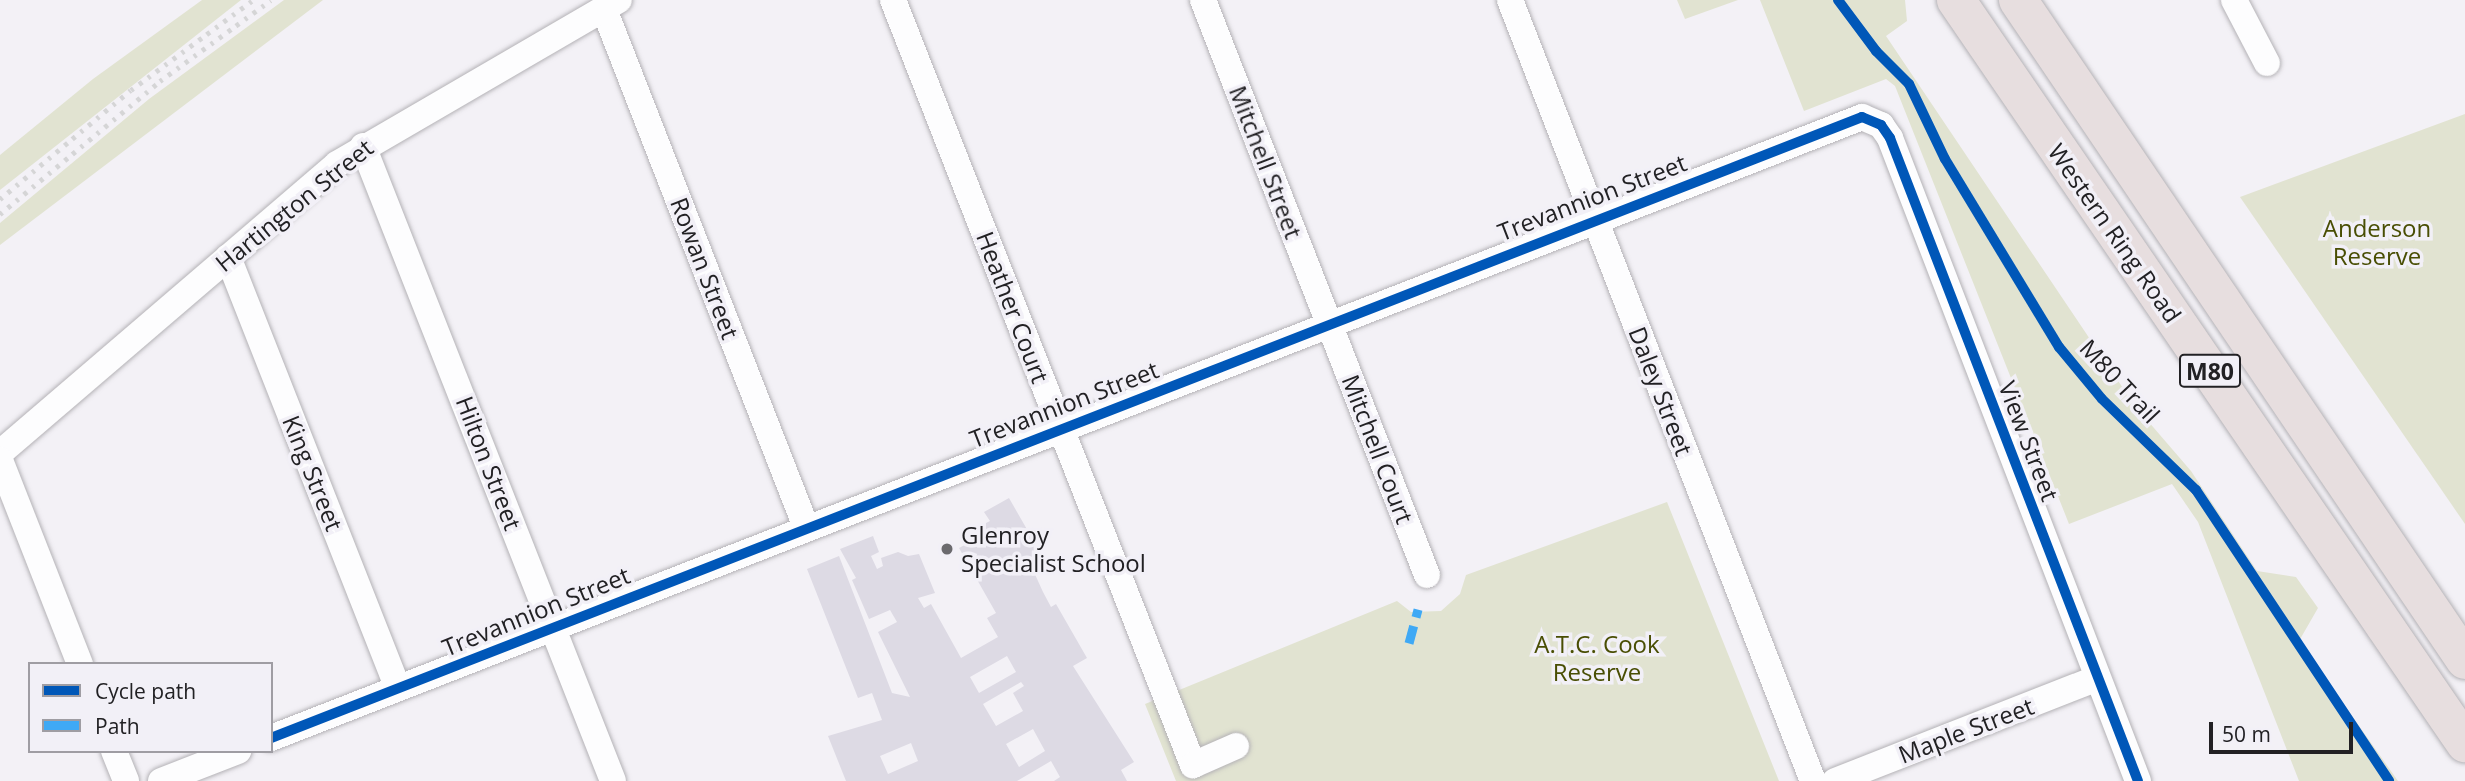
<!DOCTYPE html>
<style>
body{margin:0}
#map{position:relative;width:2465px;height:781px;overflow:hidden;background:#f3f1f6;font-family:"Open Sans",sans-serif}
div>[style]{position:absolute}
.green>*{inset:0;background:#e1e3d1}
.building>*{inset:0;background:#dddae4}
.roads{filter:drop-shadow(0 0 2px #b4b2b6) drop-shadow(0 0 2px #b4b2b6)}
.minor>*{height:26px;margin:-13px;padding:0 13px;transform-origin:13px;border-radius:13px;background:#fdfdfe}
.highway>*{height:38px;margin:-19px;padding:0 19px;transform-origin:19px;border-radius:19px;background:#e7dedf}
.rail>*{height:5px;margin-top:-2.5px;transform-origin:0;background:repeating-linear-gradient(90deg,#d5d5d6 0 3.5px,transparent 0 10.5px)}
.quiet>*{height:9px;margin-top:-4.5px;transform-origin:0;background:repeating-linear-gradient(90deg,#3fa9f5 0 18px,transparent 0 27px)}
.cycleway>*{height:10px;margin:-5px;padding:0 5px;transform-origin:5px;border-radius:5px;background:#0057b8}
.dots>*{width:19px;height:19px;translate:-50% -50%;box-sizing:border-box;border:4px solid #f2f0f7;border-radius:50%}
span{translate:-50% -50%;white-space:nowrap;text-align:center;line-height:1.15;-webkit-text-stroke:7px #f2f0f7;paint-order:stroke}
.shield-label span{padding:2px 5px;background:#f2f0f7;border:2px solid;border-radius:5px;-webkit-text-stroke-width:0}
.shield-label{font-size:23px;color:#222124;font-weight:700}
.street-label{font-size:24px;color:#222124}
.park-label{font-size:24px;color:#494e04}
.poi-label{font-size:24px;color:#222124}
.left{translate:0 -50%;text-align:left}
.legend{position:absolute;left:28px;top:662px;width:245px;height:91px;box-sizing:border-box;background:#f2f0f7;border:2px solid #9f9da3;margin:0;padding:9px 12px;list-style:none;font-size:21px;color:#222124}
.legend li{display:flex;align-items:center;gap:14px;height:35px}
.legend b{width:35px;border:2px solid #9f9da3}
.scale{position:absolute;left:2209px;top:722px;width:144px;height:32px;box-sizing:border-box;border:4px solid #222124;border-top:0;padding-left:9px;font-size:21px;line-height:24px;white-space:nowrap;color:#222124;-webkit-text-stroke:5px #f2f0f7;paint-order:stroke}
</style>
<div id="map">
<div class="green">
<i style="clip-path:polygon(202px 0,241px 0,0 190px,0 155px,93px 79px)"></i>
<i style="clip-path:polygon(284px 0,323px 0,0 245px,0 223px,149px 99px)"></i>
<i style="clip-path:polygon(1677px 0,1738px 0,1685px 19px)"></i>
<i style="clip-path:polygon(1760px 0,1905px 0,1907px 21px,1886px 36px,2135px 406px,2191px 471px,2257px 571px,2296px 577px,2318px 608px,2299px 641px,2398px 781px,2299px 781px,2198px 522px,2172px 484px,2069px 524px,1895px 86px,1886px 79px,1804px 111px)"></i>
<i style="clip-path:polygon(2465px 114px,2465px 524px,2240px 197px)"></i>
<i style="clip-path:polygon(1667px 502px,1779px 781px,1176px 781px,1145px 704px,1397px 601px,1411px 612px,1441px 611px,1460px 594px,1466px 575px)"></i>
</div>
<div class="building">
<i style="clip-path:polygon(evenodd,1009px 498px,1040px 552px,1028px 559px,1043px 592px,1051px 607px,1056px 604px,1087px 658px,1073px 666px,1134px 762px,1121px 770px,1127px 781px,1054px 781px,1060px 777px,1051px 761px,1017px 781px,846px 781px,828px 736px,882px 720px,872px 693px,858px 698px,807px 569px,839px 556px,892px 693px,910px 697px,878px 632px,897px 622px,890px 610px,869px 619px,852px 580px,856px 578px,840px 549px,873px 536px,879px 552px,871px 556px,877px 569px,883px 566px,881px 558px,898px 552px,908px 556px,919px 554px,935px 593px,918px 598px,924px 608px,931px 604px,961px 658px,998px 637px,987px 618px,996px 613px,959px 548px,983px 535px,978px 527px,990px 521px,984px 512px,1009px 498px,1007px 656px,1016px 672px,979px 693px,970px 677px,1007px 656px,1009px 498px,1021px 682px,1024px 686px,1013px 693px,1023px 711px,996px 726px,983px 704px,1021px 682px,1009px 498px,1033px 729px,1045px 751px,1019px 767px,1006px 744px,1033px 729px,1009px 498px,911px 743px,918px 761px,888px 774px,880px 756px,911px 743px)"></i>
</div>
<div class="roads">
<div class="minor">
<i style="left:893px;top:0;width:822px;rotate:68.59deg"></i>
<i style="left:1193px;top:765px;width:47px;rotate:-23.8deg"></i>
<i style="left:1203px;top:0;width:617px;rotate:68.72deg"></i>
<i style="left:1510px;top:0;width:838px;rotate:68.8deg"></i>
<i style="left:2234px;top:0;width:71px;rotate:62.4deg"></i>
<i style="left:604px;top:9px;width:556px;rotate:68.7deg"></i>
<i style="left:363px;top:146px;width:682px;rotate:68.51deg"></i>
<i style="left:228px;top:257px;width:463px;rotate:68.5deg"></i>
<i style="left:0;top:453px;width:444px;rotate:-40.6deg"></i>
<i style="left:337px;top:164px;width:326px;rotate:-30.2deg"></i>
<i style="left:0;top:460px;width:219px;rotate:68.6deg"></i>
<i style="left:271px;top:738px;width:1708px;rotate:-21.32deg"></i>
<i style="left:1862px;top:117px;width:21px;rotate:23deg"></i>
<i style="left:1881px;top:125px;width:16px;rotate:55deg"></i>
<i style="left:1890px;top:138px;width:689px;rotate:68.91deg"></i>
<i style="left:114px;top:751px;width:32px;rotate:68deg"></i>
<i style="left:161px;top:781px;width:83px;rotate:-21.3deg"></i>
<i style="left:1835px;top:781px;width:282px;rotate:-21.4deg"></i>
</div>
<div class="highway">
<i style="left:1956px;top:0;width:901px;rotate:55.59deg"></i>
<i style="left:2018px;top:0;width:797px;rotate:55.89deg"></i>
</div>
</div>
<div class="rail">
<i style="left:0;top:199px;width:170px;rotate:-39.8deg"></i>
<i style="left:131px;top:90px;width:152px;rotate:-36.4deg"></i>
<i style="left:0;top:214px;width:208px;rotate:-39.7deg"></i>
<i style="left:160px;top:81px;width:137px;rotate:-36.1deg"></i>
</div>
<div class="quiet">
<i style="left:1409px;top:643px;width:35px;rotate:-75deg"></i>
</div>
<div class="cycleway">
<i style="left:1838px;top:0;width:64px;rotate:53.3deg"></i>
<i style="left:1876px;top:51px;width:47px;rotate:45deg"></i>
<i style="left:1909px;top:84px;width:83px;rotate:64.4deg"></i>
<i style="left:1945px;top:159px;width:220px;rotate:58.8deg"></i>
<i style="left:2059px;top:347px;width:67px;rotate:50.4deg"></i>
<i style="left:2102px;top:399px;width:131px;rotate:44.1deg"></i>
<i style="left:2196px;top:490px;width:349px;rotate:56.4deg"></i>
<i style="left:271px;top:738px;width:1708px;rotate:-21.32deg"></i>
<i style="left:1862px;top:117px;width:21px;rotate:23deg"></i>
<i style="left:1881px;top:125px;width:16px;rotate:55deg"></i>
<i style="left:1890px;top:138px;width:689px;rotate:68.91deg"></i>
</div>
<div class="dots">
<i style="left:947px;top:549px;background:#6b6a6e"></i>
</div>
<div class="shield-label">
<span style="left:2210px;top:371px">M80</span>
</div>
<div class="street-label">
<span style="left:1266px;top:162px;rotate:69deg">Mitchell Street</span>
<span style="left:1592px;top:197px;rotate:-21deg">Trevannion Street</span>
<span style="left:294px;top:205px;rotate:-39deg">Hartington Street</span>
<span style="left:2115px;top:233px;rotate:55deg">Western Ring Road</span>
<span style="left:705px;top:268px;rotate:69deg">Rowan Street</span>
<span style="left:1013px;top:307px;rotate:69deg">Heather Court</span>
<span style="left:2120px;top:381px;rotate:47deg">M80 Trail</span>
<span style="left:1661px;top:391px;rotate:69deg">Daley Street</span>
<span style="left:1064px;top:404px;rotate:-21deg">Trevannion Street</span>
<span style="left:2029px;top:441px;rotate:69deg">View Street</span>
<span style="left:1378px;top:449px;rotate:69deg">Mitchell Court</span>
<span style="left:489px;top:463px;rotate:69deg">Hilton Street</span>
<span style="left:313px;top:473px;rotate:68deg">King Street</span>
<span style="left:536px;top:611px;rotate:-22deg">Trevannion Street</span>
<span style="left:1966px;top:730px;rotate:-21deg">Maple Street</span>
</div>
<div class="park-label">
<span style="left:2377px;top:242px">Anderson<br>Reserve</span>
<span style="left:1597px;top:658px">A.T.C. Cook<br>Reserve</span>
</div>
<div class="poi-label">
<span class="left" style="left:961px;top:549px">Glenroy<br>Specialist School</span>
</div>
<ul class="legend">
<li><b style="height:9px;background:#0057b8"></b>Cycle path</li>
<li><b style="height:9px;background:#3fa9f5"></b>Path</li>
</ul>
<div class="scale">50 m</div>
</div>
